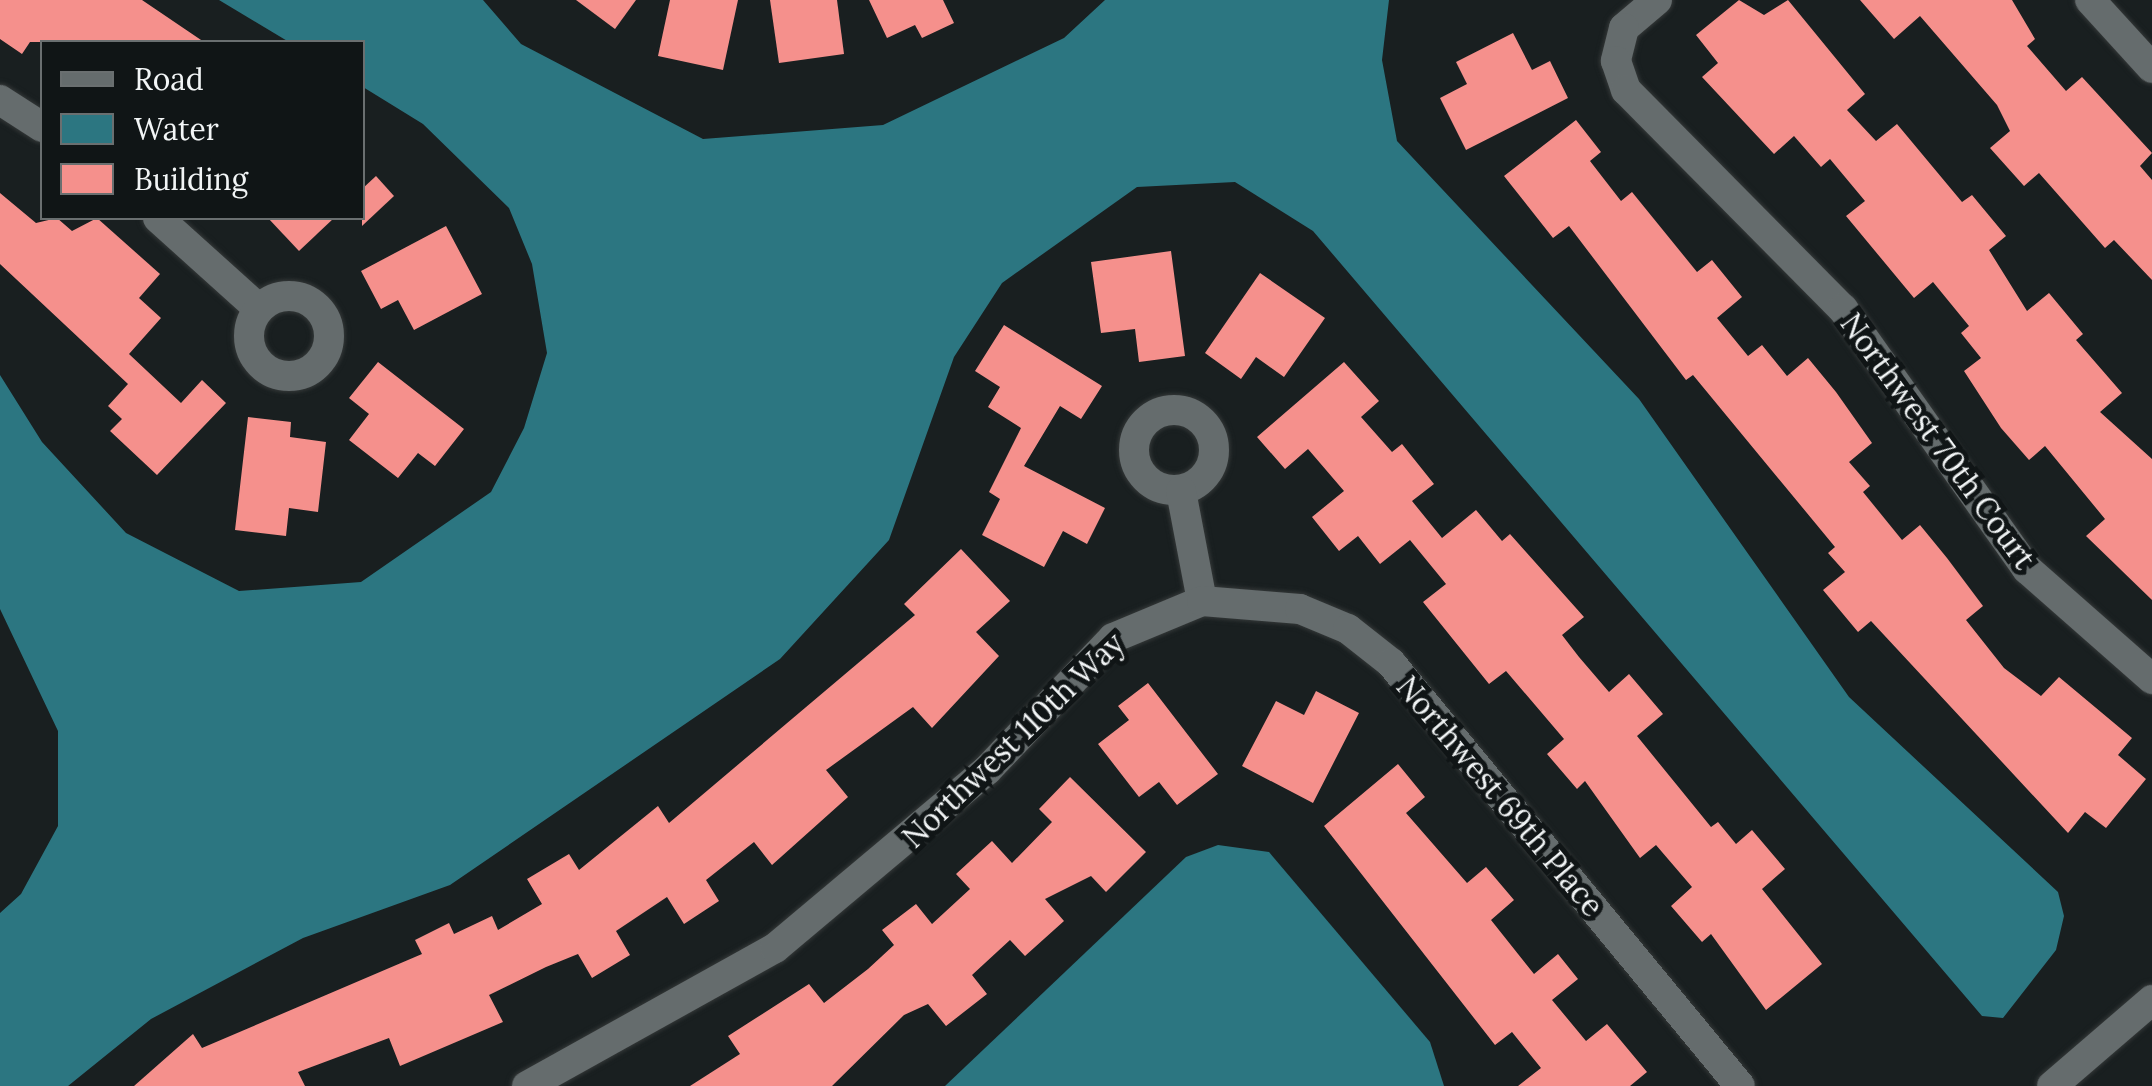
<!DOCTYPE html>
<style>
body{margin:0}
#map{position:relative;width:2152px;height:1086px;overflow:hidden;background:#191f20;font-family:Lora,serif}
div>[style]{position:absolute}
.water>*{inset:0;background:#2c7681}
.building>*{inset:0;background:#f5908c}
.roads{filter:drop-shadow(0 0 2px #343838) drop-shadow(0 0 2px #343838)}
.street>*{height:30px;margin:-15px;padding:0 15px;transform-origin:15px;border-radius:15px;background:#656c6d}
.street>.ring{margin:-15px;padding:0;box-sizing:content-box;background:none;border:30px solid #656c6d;border-radius:50%}
span{translate:-50% -50%;white-space:nowrap;text-align:center;line-height:1.15;-webkit-text-stroke:10px #101516;paint-order:stroke}
.street-label{font-size:30px;color:#f2f5f6}
.legend{position:absolute;left:40px;top:40px;width:325px;height:180px;box-sizing:border-box;background:#101516;border:2px solid #6a6f70;margin:0;padding:12px 18px;list-style:none;font-size:30px;color:#f2f5f6}
.legend li{display:flex;align-items:center;gap:20px;height:50px}
.legend b{width:50px;border:2px solid #6a6f70}
</style>
<div id="map">
<div class="water">
<i style="clip-path:polygon(219px 0,483px 0,521px 44px,703px 139px,883px 125px,1064px 38px,1105px 0,1389px 0,1382px 60px,1397px 141px,1639px 399px,1849px 697px,2058px 892px,2064px 916px,2056px 950px,2003px 1018px,1982px 1016px,1313px 231px,1235px 182px,1137px 187px,1002px 283px,954px 357px,889px 540px,780px 659px,450px 885px,303px 938px,151px 1019px,68px 1086px,0 1086px,0 913px,21px 894px,58px 826px,58px 731px,0 609px,0 375px,42px 442px,126px 533px,239px 591px,361px 582px,491px 492px,524px 428px,547px 353px,532px 264px,509px 208px,423px 124px,363px 87px,362px 42px,289px 42px)"></i>
<i style="clip-path:polygon(1218px 845px,1269px 852px,1430px 1042px,1444px 1086px,945px 1086px,1186px 857px)"></i>
</div>
<div class="building">
<i style="clip-path:polygon(0 0,142px 0,204px 42px,30px 42px,22px 54px,0 39px)"></i>
<i style="clip-path:polygon(576px 0,636px 0,615px 29px)"></i>
<i style="clip-path:polygon(670px 0,738px 0,723px 70px,658px 56px)"></i>
<i style="clip-path:polygon(770px 0,837px 0,844px 54px,779px 63px)"></i>
<i style="clip-path:polygon(869px 0,943px 0,954px 23px,922px 38px,915px 25px,887px 38px)"></i>
<i style="clip-path:polygon(1739px 0,1764px 15px,1788px 0,1865px 94px,1847px 110px,1876px 141px,1897px 124px,1962px 202px,1972px 195px,2006px 236px,1989px 250px,2027px 311px,2049px 293px,2083px 334px,2076px 340px,2122px 393px,2100px 412px,2152px 459px,2152px 600px,2086px 536px,2105px 519px,2045px 446px,2029px 460px,2001px 428px,1964px 371px,1981px 358px,1961px 333px,1969px 326px,1933px 282px,1914px 298px,1846px 216px,1865px 201px,1830px 159px,1821px 167px,1794px 136px,1774px 154px,1702px 77px,1718px 63px,1696px 35px)"></i>
<i style="clip-path:polygon(1860px 0,2012px 0,2035px 39px,2027px 46px,2066px 91px,2082px 77px,2152px 153px,2140px 166px,2152px 180px,2152px 280px,2114px 240px,2105px 248px,2039px 173px,2024px 186px,1990px 148px,2010px 131px,1997px 105px,1920px 16px,1894px 39px)"></i>
<i style="clip-path:polygon(1513px 33px,1532px 70px,1550px 61px,1568px 98px,1466px 150px,1440px 98px,1467px 84px,1456px 62px)"></i>
<i style="clip-path:polygon(1576px 120px,1601px 152px,1590px 161px,1621px 201px,1632px 192px,1697px 272px,1712px 260px,1742px 297px,1717px 318px,1748px 356px,1762px 345px,1787px 376px,1808px 358px,1836px 392px,1872px 443px,1849px 462px,1870px 486px,1863px 492px,1902px 540px,1920px 525px,1947px 558px,1983px 606px,1966px 620px,2004px 668px,2041px 696px,2059px 677px,2132px 738px,2118px 755px,2146px 779px,2106px 828px,2085px 812px,2068px 833px,1871px 621px,1858px 632px,1823px 590px,1845px 572px,1828px 553px,1835px 547px,1693px 375px,1686px 380px,1569px 226px,1553px 238px,1504px 176px)"></i>
<i style="clip-path:polygon(376px 176px,394px 196px,362px 226px,362px 189px)"></i>
<i style="clip-path:polygon(0 193px,36px 223px,57px 218px,72px 231px,97px 218px,160px 274px,139px 298px,161px 318px,129px 354px,181px 403px,202px 380px,226px 403px,157px 475px,110px 431px,122px 419px,108px 406px,128px 384px,0 264px)"></i>
<i style="clip-path:polygon(268px 218px,334px 218px,299px 251px)"></i>
<i style="clip-path:polygon(446px 226px,482px 294px,414px 330px,398px 300px,381px 309px,361px 271px)"></i>
<i style="clip-path:polygon(1171px 251px,1185px 356px,1139px 362px,1135px 329px,1101px 333px,1091px 262px)"></i>
<i style="clip-path:polygon(1260px 273px,1325px 318px,1284px 377px,1256px 357px,1241px 379px,1205px 353px)"></i>
<i style="clip-path:polygon(1004px 325px,1102px 386px,1081px 419px,1060px 406px,1024px 466px,1105px 508px,1087px 544px,1063px 531px,1044px 567px,982px 535px,1000px 499px,989px 492px,1021px 428px,988px 407px,1000px 387px,975px 371px)"></i>
<i style="clip-path:polygon(378px 362px,464px 429px,435px 466px,418px 453px,398px 478px,349px 440px,369px 414px,349px 398px)"></i>
<i style="clip-path:polygon(1344px 362px,1379px 401px,1361px 417px,1392px 452px,1402px 444px,1434px 484px,1412px 501px,1442px 538px,1476px 510px,1502px 541px,1510px 534px,1584px 617px,1562px 635px,1579px 657px,1609px 692px,1629px 674px,1663px 714px,1637px 736px,1711px 827px,1718px 822px,1736px 844px,1752px 830px,1785px 869px,1762px 889px,1822px 964px,1766px 1010px,1711px 934px,1702px 942px,1671px 906px,1692px 887px,1656px 845px,1640px 858px,1585px 781px,1577px 789px,1547px 754px,1564px 739px,1506px 671px,1489px 684px,1423px 602px,1446px 584px,1410px 540px,1380px 564px,1358px 536px,1339px 551px,1312px 517px,1344px 491px,1308px 449px,1285px 469px,1257px 437px)"></i>
<i style="clip-path:polygon(248px 417px,291px 422px,290px 437px,326px 442px,318px 512px,289px 508px,286px 536px,235px 530px)"></i>
<i style="clip-path:polygon(961px 549px,1010px 601px,976px 632px,999px 656px,932px 728px,913px 707px,826px 770px,848px 797px,772px 865px,754px 842px,706px 880px,719px 901px,684px 924px,667px 897px,616px 931px,630px 955px,592px 978px,578px 954px,546px 967px,489px 995px,503px 1022px,400px 1066px,389px 1038px,298px 1072px,305px 1086px,134px 1086px,193px 1034px,202px 1048px,422px 954px,415px 940px,449px 923px,454px 934px,492px 916px,498px 930px,542px 904px,527px 879px,569px 854px,579px 870px,658px 806px,669px 823px,915px 615px,904px 604px)"></i>
<i style="clip-path:polygon(1148px 683px,1218px 774px,1177px 805px,1159px 782px,1139px 797px,1098px 744px,1129px 720px,1118px 706px)"></i>
<i style="clip-path:polygon(1316px 691px,1359px 713px,1313px 803px,1242px 766px,1276px 701px,1304px 715px)"></i>
<i style="clip-path:polygon(1398px 764px,1425px 797px,1406px 813px,1467px 883px,1486px 867px,1514px 900px,1491px 920px,1534px 974px,1558px 954px,1578px 979px,1552px 1000px,1586px 1041px,1607px 1024px,1647px 1072px,1630px 1086px,1518px 1086px,1541px 1068px,1512px 1032px,1495px 1045px,1324px 826px)"></i>
<i style="clip-path:polygon(1070px 777px,1146px 852px,1106px 892px,1091px 876px,1045px 899px,1064px 921px,1025px 956px,1010px 940px,972px 975px,987px 994px,946px 1026px,928px 1004px,904px 1015px,832px 1086px,690px 1086px,740px 1054px,728px 1036px,809px 984px,824px 1003px,868px 969px,894px 945px,882px 930px,916px 904px,932px 924px,970px 889px,956px 874px,992px 841px,1012px 863px,1052px 822px,1039px 809px)"></i>
</div>
<div class="roads">
<div class="street">
<i style="left:1657px;top:0;width:43px;rotate:139.7deg"></i>
<i style="left:1624px;top:28px;width:34px;rotate:104deg"></i>
<i style="left:1616px;top:61px;width:31px;rotate:71deg"></i>
<i style="left:1626px;top:90px;width:308px;rotate:45.3deg"></i>
<i style="left:1843px;top:309px;width:319px;rotate:54.7deg"></i>
<i style="left:2027px;top:569px;width:167px;rotate:41.3deg"></i>
<i style="left:2090px;top:0;width:92px;rotate:47.6deg"></i>
<i style="left:0;top:100px;width:50px;rotate:32.7deg"></i>
<i style="left:158px;top:218px;width:136px;rotate:42deg"></i>
<i class="ring" style="left:249px;top:296px;width:50px;height:50px"></i>
<i class="ring" style="left:1134px;top:410px;width:50px;height:50px"></i>
<i style="left:1181px;top:491px;width:112px;rotate:79.2deg"></i>
<i style="left:527px;top:1086px;width:284px;rotate:-29.1deg"></i>
<i style="left:775px;top:948px;width:277px;rotate:-40deg"></i>
<i style="left:987px;top:770px;width:182px;rotate:-46.3deg"></i>
<i style="left:1113px;top:638px;width:96px;rotate:-22.6deg"></i>
<i style="left:1202px;top:601px;width:98px;rotate:4.7deg"></i>
<i style="left:1300px;top:609px;width:52px;rotate:22.6deg"></i>
<i style="left:1348px;top:629px;width:55px;rotate:38.3deg"></i>
<i style="left:1391px;top:663px;width:548px;rotate:50.48deg"></i>
<i style="left:2052px;top:1086px;width:132px;rotate:-40.7deg"></i>
</div>
</div>
<div class="street-label">
<span style="left:1938px;top:441px;rotate:54deg">Northwest 70th Court</span>
<span style="left:1013px;top:740px;rotate:-44deg">Northwest 110th Way</span>
<span style="left:1500px;top:796px;rotate:50deg">Northwest 69th Place</span>
</div>
<ul class="legend">
<li><b style="height:12px;background:#656c6d"></b>Road</li>
<li><b style="height:28px;background:#2c7681"></b>Water</li>
<li><b style="height:28px;background:#f5908c"></b>Building</li>
</ul>
</div>
